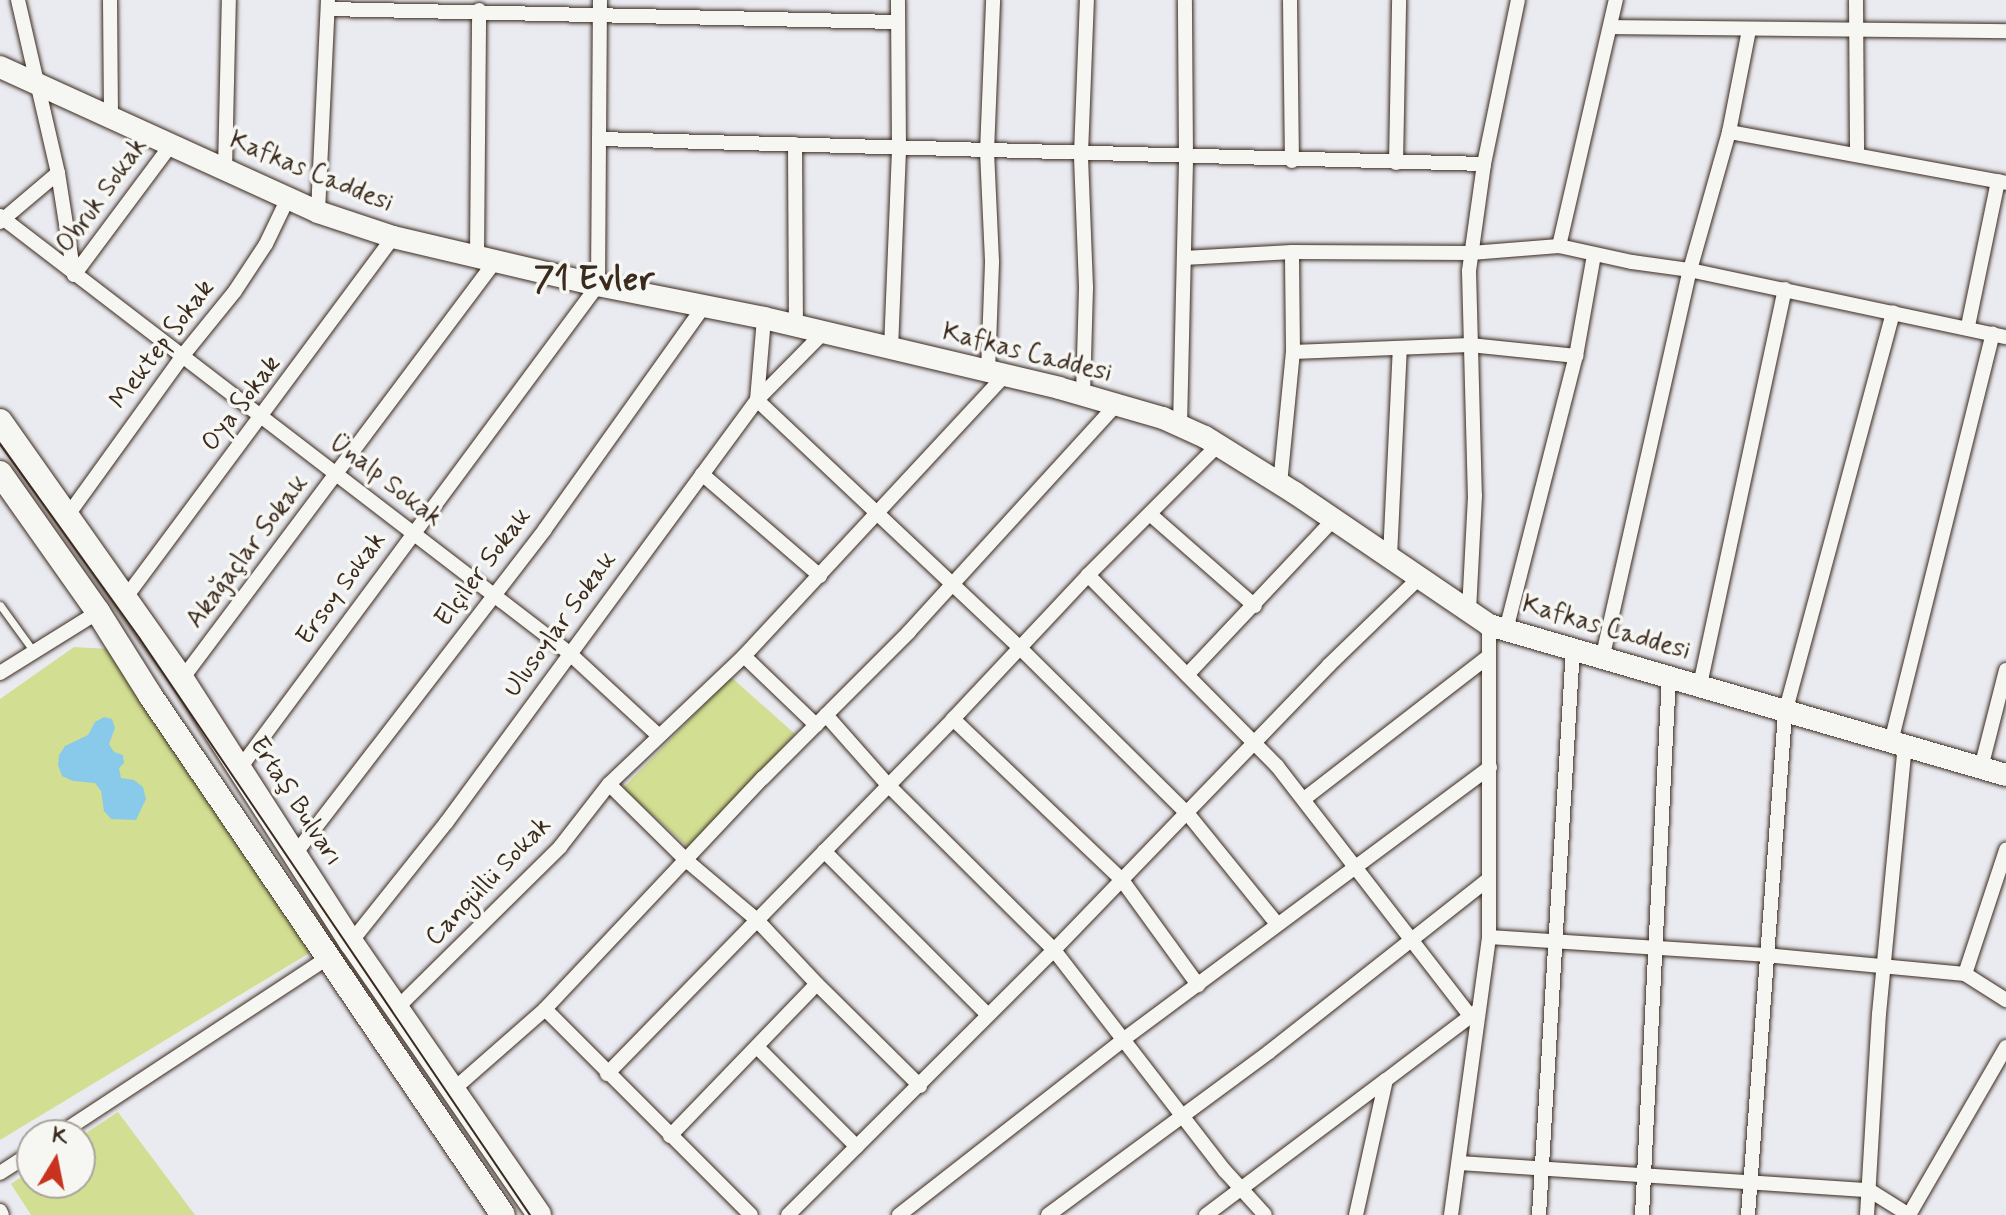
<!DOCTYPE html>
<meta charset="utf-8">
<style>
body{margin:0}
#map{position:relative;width:2006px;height:1215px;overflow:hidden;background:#eaebf1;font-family:Mynerve,sans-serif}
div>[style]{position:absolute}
.green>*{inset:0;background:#d2df92}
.water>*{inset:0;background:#89caea}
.roads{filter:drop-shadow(0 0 2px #3b2a1e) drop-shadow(0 0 2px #3b2a1e)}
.lane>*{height:7px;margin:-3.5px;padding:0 3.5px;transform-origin:3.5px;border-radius:3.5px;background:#f6f6f2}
.street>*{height:14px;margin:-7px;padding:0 7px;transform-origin:7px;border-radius:7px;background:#f6f6f2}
.secondary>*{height:22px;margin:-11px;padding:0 11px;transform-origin:11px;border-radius:11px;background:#f6f6f2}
.primary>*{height:24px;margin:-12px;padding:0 12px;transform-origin:12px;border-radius:12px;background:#f6f6f2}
.tram>*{height:2px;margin:-1px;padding:0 1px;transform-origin:1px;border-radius:1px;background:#3b2a1e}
span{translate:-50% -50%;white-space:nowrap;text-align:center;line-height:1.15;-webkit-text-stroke:7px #f6f6f2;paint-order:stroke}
.street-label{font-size:26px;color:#3b2a1e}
.district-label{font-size:34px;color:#3b2a1e;font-weight:700}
.north{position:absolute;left:16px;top:1119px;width:80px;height:80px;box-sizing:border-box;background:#f6f6f2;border:2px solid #aba49d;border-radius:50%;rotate:10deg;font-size:22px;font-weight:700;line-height:32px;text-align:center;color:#3b2a1e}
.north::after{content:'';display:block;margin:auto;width:28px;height:36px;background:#c8321e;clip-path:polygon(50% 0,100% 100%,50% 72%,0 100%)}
</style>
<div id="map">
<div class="green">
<i style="clip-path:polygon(74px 647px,109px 649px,311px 952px,0 1140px,0 699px)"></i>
<i style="clip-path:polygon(731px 677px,795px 734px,690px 849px,623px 788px)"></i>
<i style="clip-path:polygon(118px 1112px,195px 1215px,31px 1215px,11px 1184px,32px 1170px,32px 1183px,80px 1183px,80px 1137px)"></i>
</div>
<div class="water">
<i style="clip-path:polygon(104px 717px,112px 719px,115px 728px,109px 744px,114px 752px,123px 755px,124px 763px,119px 768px,121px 778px,134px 780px,143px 787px,146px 799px,136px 820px,111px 819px,104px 811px,101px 791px,95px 783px,73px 781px,62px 776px,58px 765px,59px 755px,65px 746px,88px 735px,95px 722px)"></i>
</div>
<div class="roads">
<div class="lane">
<i style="left:0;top:605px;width:58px;rotate:54.1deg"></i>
</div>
<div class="street">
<i style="left:18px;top:0;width:178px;rotate:77deg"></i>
<i style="left:58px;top:173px;width:103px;rotate:81.1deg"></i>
<i style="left:110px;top:0;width:117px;rotate:89.5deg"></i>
<i style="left:1290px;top:0;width:161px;rotate:89.3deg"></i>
<i style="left:1856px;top:0;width:153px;rotate:89.6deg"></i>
<i style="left:328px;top:9px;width:570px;rotate:1.31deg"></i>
<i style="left:1611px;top:27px;width:395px;rotate:0.6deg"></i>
<i style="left:1729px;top:132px;width:282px;rotate:10.4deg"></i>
<i style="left:600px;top:139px;width:884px;rotate:1.62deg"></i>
<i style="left:1484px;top:164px;width:108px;rotate:98deg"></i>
<i style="left:1469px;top:271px;width:225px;rotate:88.5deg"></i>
<i style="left:1475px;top:496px;width:115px;rotate:93deg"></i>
<i style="left:795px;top:144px;width:182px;rotate:89.7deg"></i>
<i style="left:1396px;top:163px;width:163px;rotate:-88.9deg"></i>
<i style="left:1484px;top:164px;width:167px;rotate:-78.3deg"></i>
<i style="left:225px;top:170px;width:170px;rotate:-88.7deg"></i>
<i style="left:318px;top:212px;width:212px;rotate:-87.3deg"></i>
<i style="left:0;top:216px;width:716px;rotate:37.51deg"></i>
<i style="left:568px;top:652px;width:122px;rotate:42.7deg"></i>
<i style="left:0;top:222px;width:76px;rotate:-40.2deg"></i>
<i style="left:1559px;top:246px;width:253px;rotate:-77deg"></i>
<i style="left:477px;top:255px;width:245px;rotate:-89.5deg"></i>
<i style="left:1184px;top:258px;width:108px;rotate:-3.2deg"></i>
<i style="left:74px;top:275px;width:162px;rotate:-53.3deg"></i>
<i style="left:1968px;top:326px;width:148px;rotate:-78.3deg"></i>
<i style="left:824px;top:332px;width:95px;rotate:134.6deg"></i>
<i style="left:757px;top:400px;width:361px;rotate:43.3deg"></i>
<i style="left:1020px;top:648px;width:236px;rotate:44.7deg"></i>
<i style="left:1188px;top:814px;width:141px;rotate:51deg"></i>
<i style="left:891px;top:349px;width:200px;rotate:-87.7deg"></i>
<i style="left:899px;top:149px;width:149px;rotate:-90.4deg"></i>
<i style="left:1293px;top:352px;width:100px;rotate:-90.6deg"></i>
<i style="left:1292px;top:252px;width:179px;rotate:0.3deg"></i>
<i style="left:1471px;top:253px;width:88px;rotate:-4.5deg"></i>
<i style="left:1559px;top:246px;width:75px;rotate:12.4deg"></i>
<i style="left:1632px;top:262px;width:59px;rotate:7.9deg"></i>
<i style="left:1690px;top:270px;width:143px;rotate:-74.2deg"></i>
<i style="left:1729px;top:132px;width:104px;rotate:-78.9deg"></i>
<i style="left:988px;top:372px;width:111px;rotate:-87.9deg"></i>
<i style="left:992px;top:261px;width:109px;rotate:-92.6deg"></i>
<i style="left:987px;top:152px;width:152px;rotate:-87.7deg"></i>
<i style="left:1083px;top:395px;width:108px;rotate:-88.4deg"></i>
<i style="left:1086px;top:287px;width:133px;rotate:-92.2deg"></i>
<i style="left:1081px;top:154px;width:154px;rotate:-87.8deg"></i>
<i style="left:1116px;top:405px;width:307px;rotate:132.4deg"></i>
<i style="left:909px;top:632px;width:117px;rotate:135deg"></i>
<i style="left:826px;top:715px;width:92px;rotate:48.5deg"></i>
<i style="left:887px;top:784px;width:235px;rotate:44.8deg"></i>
<i style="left:1054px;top:950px;width:279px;rotate:52.3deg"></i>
<i style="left:1225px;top:1171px;width:59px;rotate:47.7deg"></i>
<i style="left:1180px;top:426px;width:269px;rotate:-88.7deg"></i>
<i style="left:1186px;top:157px;width:157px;rotate:-90.4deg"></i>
<i style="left:702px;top:474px;width:156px;rotate:40.8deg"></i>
<i style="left:1280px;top:484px;width:133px;rotate:-84.4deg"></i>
<i style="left:1293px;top:352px;width:177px;rotate:-2.3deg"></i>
<i style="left:1470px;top:345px;width:107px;rotate:5.9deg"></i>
<i style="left:68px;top:515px;width:198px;rotate:-54.2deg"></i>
<i style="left:184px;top:354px;width:81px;rotate:-51deg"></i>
<i style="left:235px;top:291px;width:56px;rotate:-56.6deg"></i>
<i style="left:266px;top:244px;width:51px;rotate:-64.4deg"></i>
<i style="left:1151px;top:515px;width:138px;rotate:41.2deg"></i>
<i style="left:1390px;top:557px;width:209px;rotate:-87.3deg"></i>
<i style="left:1088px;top:575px;width:269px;rotate:45.3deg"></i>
<i style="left:1277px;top:766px;width:316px;rotate:52.3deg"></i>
<i style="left:126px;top:597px;width:448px;rotate:-53.4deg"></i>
<i style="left:1506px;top:630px;width:283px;rotate:-75.7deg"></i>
<i style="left:1576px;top:356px;width:103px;rotate:-79.9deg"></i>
<i style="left:1603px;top:655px;width:395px;rotate:-77.3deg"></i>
<i style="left:1690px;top:270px;width:323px;rotate:12deg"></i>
<i style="left:744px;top:656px;width:100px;rotate:43.8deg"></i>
<i style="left:0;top:673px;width:115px;rotate:-31.9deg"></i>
<i style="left:1187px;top:675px;width:214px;rotate:-46.7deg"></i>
<i style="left:182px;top:679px;width:524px;rotate:-53.15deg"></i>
<i style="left:1700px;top:685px;width:405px;rotate:-77.9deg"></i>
<i style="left:953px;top:719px;width:233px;rotate:43.6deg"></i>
<i style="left:1122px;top:880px;width:130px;rotate:54.1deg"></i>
<i style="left:1891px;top:742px;width:421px;rotate:-76deg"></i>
<i style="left:240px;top:768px;width:601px;rotate:-53.45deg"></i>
<i style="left:598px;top:285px;width:285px;rotate:-89.6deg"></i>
<i style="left:1981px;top:768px;width:101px;rotate:-75.7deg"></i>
<i style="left:1304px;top:799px;width:234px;rotate:-37.7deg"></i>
<i style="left:824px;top:851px;width:231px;rotate:45deg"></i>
<i style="left:295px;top:854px;width:410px;rotate:-52.4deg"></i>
<i style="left:545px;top:529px;width:275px;rotate:-54.5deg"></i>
<i style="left:1489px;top:937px;width:277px;rotate:3.7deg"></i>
<i style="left:1765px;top:955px;width:201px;rotate:5.4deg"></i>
<i style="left:1965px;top:974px;width:131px;rotate:-71.7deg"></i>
<i style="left:351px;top:942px;width:152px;rotate:-51.4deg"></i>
<i style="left:446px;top:823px;width:525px;rotate:-53.68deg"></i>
<i style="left:757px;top:400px;width:82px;rotate:-85.1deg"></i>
<i style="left:1965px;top:974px;width:49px;rotate:32.4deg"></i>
<i style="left:817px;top:984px;width:88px;rotate:-133.2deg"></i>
<i style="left:757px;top:920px;width:93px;rotate:-139.8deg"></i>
<i style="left:686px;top:860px;width:108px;rotate:-135.4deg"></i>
<i style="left:609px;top:784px;width:186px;rotate:-43.5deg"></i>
<i style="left:744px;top:656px;width:382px;rotate:-47.1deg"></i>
<i style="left:397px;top:1008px;width:229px;rotate:-44.6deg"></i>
<i style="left:560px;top:847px;width:80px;rotate:-52.1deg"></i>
<i style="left:545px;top:1009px;width:318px;rotate:-46.7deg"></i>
<i style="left:763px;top:778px;width:89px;rotate:-45deg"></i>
<i style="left:757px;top:1047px;width:141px;rotate:45deg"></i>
<i style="left:607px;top:1074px;width:496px;rotate:-45.7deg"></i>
<i style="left:953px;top:719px;width:197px;rotate:-46.8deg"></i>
<i style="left:1088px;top:575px;width:184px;rotate:-45deg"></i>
<i style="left:454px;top:1089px;width:121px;rotate:-41.3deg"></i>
<i style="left:545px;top:1009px;width:291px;rotate:45deg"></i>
<i style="left:58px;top:1135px;width:326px;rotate:-33.3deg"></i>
<i style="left:670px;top:1136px;width:211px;rotate:-46deg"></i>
<i style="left:817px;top:984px;width:145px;rotate:44.7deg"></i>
<i style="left:1459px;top:1163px;width:411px;rotate:3.8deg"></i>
<i style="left:1869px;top:1190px;width:47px;rotate:32deg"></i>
<i style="left:0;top:1173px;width:38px;rotate:-33deg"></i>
<i style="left:0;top:1211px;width:4px;rotate:63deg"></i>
<i style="left:788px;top:1215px;width:375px;rotate:-44.9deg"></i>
<i style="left:1054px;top:950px;width:396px;rotate:-46deg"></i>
<i style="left:1329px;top:665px;width:124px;rotate:-44deg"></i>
<i style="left:899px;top:1215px;width:286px;rotate:-38deg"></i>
<i style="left:1124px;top:1039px;width:456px;rotate:-36.6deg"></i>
<i style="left:1048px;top:1215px;width:275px;rotate:-36.4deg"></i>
<i style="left:1269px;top:1052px;width:280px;rotate:-38.2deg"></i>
<i style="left:1206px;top:1215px;width:225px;rotate:-36.9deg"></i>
<i style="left:1356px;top:1215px;width:138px;rotate:-77.5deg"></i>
<i style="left:1386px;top:1080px;width:113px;rotate:-37.1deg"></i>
<i style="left:1451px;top:1215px;width:281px;rotate:-82.2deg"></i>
<i style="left:1489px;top:937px;width:312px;rotate:-90deg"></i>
<i style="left:1539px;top:1215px;width:568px;rotate:-86.57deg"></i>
<i style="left:1642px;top:1215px;width:540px;rotate:-87.13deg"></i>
<i style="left:1748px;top:1215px;width:503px;rotate:-85.78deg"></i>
<i style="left:1785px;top:713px;width:415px;rotate:-74.9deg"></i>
<i style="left:1867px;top:1215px;width:201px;rotate:-86.6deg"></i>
<i style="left:1879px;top:1014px;width:269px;rotate:-84.5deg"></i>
<i style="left:1909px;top:1215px;width:194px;rotate:-60deg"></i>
</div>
<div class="secondary">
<i style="left:0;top:67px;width:349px;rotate:24.5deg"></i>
<i style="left:318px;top:212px;width:79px;rotate:18.4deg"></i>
<i style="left:393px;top:237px;width:211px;rotate:13.2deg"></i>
<i style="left:598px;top:285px;width:169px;rotate:11.2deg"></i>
<i style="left:764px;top:318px;width:303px;rotate:13.3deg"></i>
<i style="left:1059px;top:388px;width:108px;rotate:16.1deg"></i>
<i style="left:1163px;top:418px;width:46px;rotate:24.3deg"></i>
<i style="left:1205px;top:437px;width:106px;rotate:31.9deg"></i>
<i style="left:1295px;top:493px;width:235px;rotate:34.2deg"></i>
<i style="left:1489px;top:625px;width:538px;rotate:16.18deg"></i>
</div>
<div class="primary">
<i style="left:0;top:421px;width:316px;rotate:54.8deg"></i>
<i style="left:182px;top:679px;width:313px;rotate:57.3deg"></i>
<i style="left:351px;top:942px;width:331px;rotate:55.4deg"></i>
<i style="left:0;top:473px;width:170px;rotate:54.8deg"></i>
<i style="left:98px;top:612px;width:98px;rotate:57.9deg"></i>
<i style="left:150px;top:695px;width:628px;rotate:55.83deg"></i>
</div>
</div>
<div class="tram">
<i style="left:0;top:444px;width:240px;rotate:54.3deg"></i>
<i style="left:140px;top:639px;width:696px;rotate:55.9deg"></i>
</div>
<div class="street-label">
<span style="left:311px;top:173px;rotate:22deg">Kafkas Caddesi</span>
<span style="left:103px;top:196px;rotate:-54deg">Obruk Sokak</span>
<span style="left:163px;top:345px;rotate:-53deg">Mektep Sokak</span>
<span style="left:1027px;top:354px;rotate:14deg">Kafkas Caddesi</span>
<span style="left:242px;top:404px;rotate:-53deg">Oya Sokak</span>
<span style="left:385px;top:481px;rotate:38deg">Ünalp Sokak</span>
<span style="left:248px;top:552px;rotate:-53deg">Akağaçlar Sokak</span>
<span style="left:484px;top:568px;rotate:-53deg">Elçiler Sokak</span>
<span style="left:342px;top:589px;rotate:-54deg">Ersoy Sokak</span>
<span style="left:561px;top:625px;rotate:-54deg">Ulusoylar Sokak</span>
<span style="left:1606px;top:629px;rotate:16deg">Kafkas Caddesi</span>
<span style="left:295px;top:802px;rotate:57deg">Ertaş Bulvarı</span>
<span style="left:489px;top:882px;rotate:-46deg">Cangüllü Sokak</span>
</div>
<div class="district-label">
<span style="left:594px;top:280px">71 Evler</span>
</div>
<div class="north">K</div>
</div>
